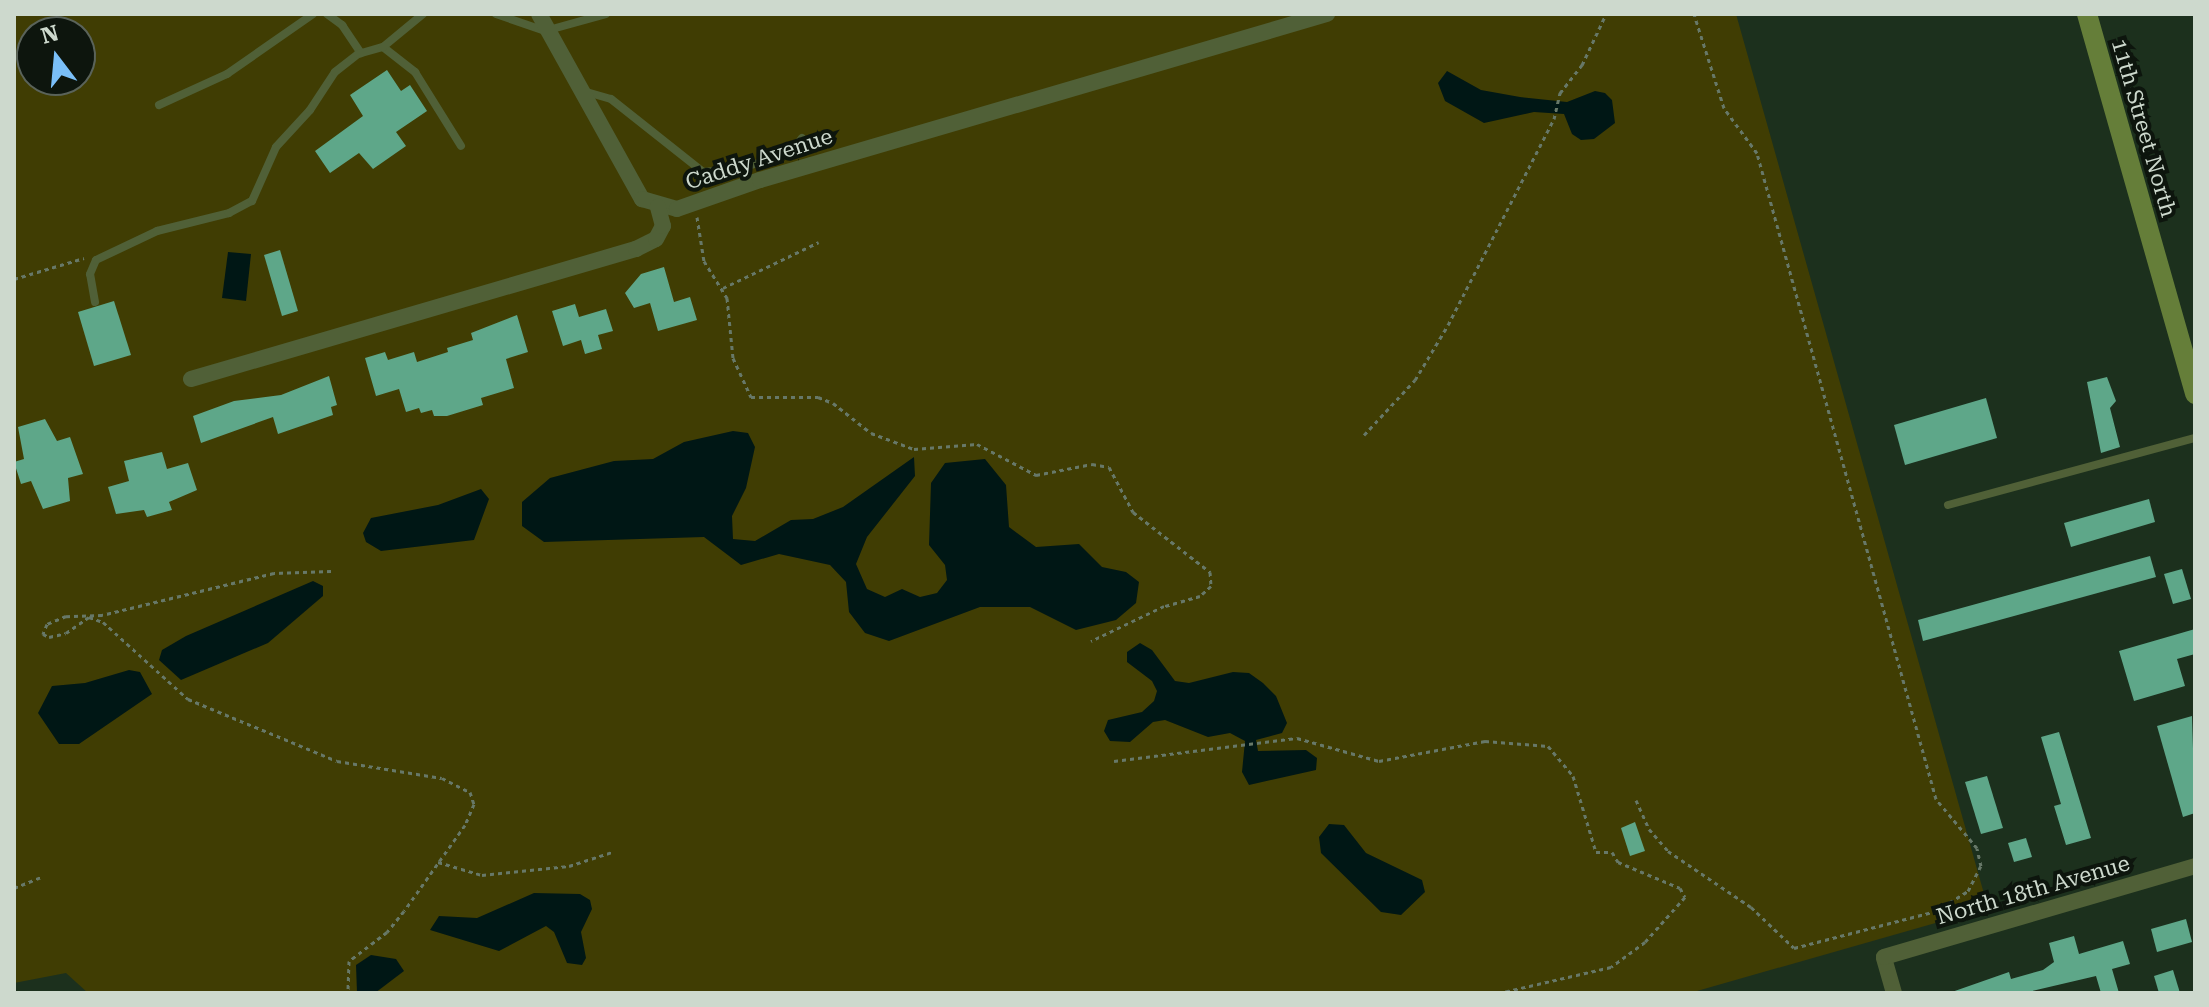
<!DOCTYPE html>
<style>
body{margin:0}
#map{position:relative;width:2209px;height:1007px;overflow:hidden;background:#1c301d;font-family:"Roboto Serif",serif}
div>[style]{position:absolute}
.green>*{inset:0;background:#403d03}
.water>*{inset:0;background:#001715}
.building>*{inset:0;background:#5ea789}
.path>*{height:3px;margin-top:-1.5px;transform-origin:0;background:repeating-linear-gradient(90deg,#677868 0 4px,transparent 0 8px)}
.lane>*{height:8px;margin:-4px;padding:0 4px;transform-origin:4px;border-radius:4px;background:#506037}
.street>*{height:16px;margin:-8px;padding:0 8px;transform-origin:8px;border-radius:8px;background:#506037}
.secondary>*{height:20px;margin:-10px;padding:0 10px;transform-origin:10px;border-radius:10px;background:#657e39}
span{translate:-50% -50%;white-space:nowrap;text-align:center;line-height:1.15;-webkit-text-stroke:8px #0d150d;paint-order:stroke}
.street-label{font-size:22px;color:#cdd9cd}
.frame{position:absolute;inset:0;border:16px solid #cdd9cd;pointer-events:none}
.north{position:absolute;left:16px;top:16px;width:80px;height:80px;box-sizing:border-box;background:#0d150d;border:2px solid #5a635a;border-radius:50%;rotate:344deg;font-size:22px;font-weight:700;line-height:32px;text-align:center;color:#cdd9cd}
.north::after{content:'';display:block;margin:auto;width:28px;height:36px;background:#7abff8;clip-path:polygon(50% 0,100% 100%,50% 72%,0 100%)}
</style>
<div id="map">
<div class="green">
<i style="clip-path:polygon(evenodd,14px 14px,1736px 14px,1988px 908px,1690px 993px,88px 993px,66px 973px,14px 983px,14px 14px,32px 32px,80px 32px,80px 80px,32px 80px,32px 32px)"></i>
</div>
<div class="water">
<i style="clip-path:polygon(1447px 71px,1481px 90px,1520px 97px,1567px 102px,1595px 91px,1605px 93px,1612px 100px,1615px 123px,1594px 139px,1581px 140px,1572px 134px,1564px 114px,1534px 112px,1484px 123px,1445px 101px,1438px 83px)"></i>
<i style="clip-path:polygon(228px 252px,251px 254px,246px 301px,222px 298px)"></i>
<i style="clip-path:polygon(733px 431px,748px 433px,755px 447px,746px 488px,732px 516px,733px 539px,755px 541px,791px 520px,813px 519px,843px 507px,914px 457px,915px 476px,867px 537px,856px 564px,867px 589px,885px 597px,902px 589px,920px 597px,937px 593px,947px 580px,945px 565px,929px 545px,931px 483px,945px 463px,985px 459px,1006px 485px,1009px 527px,1036px 547px,1079px 544px,1102px 567px,1126px 572px,1139px 582px,1136px 603px,1116px 620px,1076px 630px,1030px 607px,980px 607px,889px 641px,865px 633px,849px 612px,846px 582px,830px 565px,779px 554px,741px 565px,704px 537px,544px 542px,522px 526px,522px 502px,550px 478px,614px 461px,653px 459px,684px 442px)"></i>
<i style="clip-path:polygon(481px 489px,489px 499px,474px 540px,381px 551px,366px 542px,363px 533px,371px 518px,438px 505px)"></i>
<i style="clip-path:polygon(313px 581px,323px 586px,323px 596px,268px 643px,181px 680px,159px 660px,162px 650px,186px 636px)"></i>
<i style="clip-path:polygon(1140px 643px,1152px 650px,1175px 681px,1189px 683px,1233px 672px,1249px 673px,1263px 683px,1276px 696px,1287px 723px,1282px 733px,1256px 740px,1258px 751px,1306px 750px,1317px 758px,1316px 770px,1249px 785px,1242px 772px,1245px 741px,1230px 733px,1208px 737px,1165px 720px,1153px 722px,1130px 742px,1110px 741px,1104px 731px,1108px 720px,1142px 712px,1154px 701px,1157px 691px,1152px 681px,1127px 662px,1127px 652px)"></i>
<i style="clip-path:polygon(129px 670px,140px 672px,152px 694px,79px 744px,59px 744px,38px 713px,52px 686px,85px 683px)"></i>
<i style="clip-path:polygon(1329px 824px,1344px 825px,1366px 853px,1422px 880px,1425px 892px,1401px 915px,1381px 912px,1321px 853px,1319px 837px)"></i>
<i style="clip-path:polygon(534px 893px,580px 894px,590px 900px,592px 909px,581px 932px,586px 958px,582px 965px,567px 963px,554px 932px,546px 926px,499px 951px,430px 930px,439px 916px,477px 918px)"></i>
<i style="clip-path:polygon(371px 955px,396px 959px,404px 971px,375px 993px,357px 993px,356px 965px)"></i>
</div>
<div class="building">
<i style="clip-path:polygon(387px 70px,401px 91px,410px 85px,427px 111px,396px 132px,406px 146px,373px 169px,359px 153px,330px 173px,315px 151px,363px 116px,350px 95px)"></i>
<i style="clip-path:polygon(280px 250px,298px 311px,282px 316px,264px 255px)"></i>
<i style="clip-path:polygon(664px 267px,674px 302px,690px 297px,697px 320px,658px 331px,650px 303px,634px 308px,625px 293px,641px 274px)"></i>
<i style="clip-path:polygon(114px 301px,131px 355px,94px 366px,78px 312px)"></i>
<i style="clip-path:polygon(575px 304px,579px 317px,606px 309px,613px 331px,598px 335px,602px 349px,585px 354px,581px 340px,563px 346px,552px 311px)"></i>
<i style="clip-path:polygon(517px 315px,528px 352px,506px 359px,514px 388px,481px 398px,483px 405px,447px 416px,434px 416px,432px 410px,421px 413px,419px 408px,406px 412px,399px 389px,376px 396px,365px 358px,385px 352px,388px 360px,414px 352px,417px 362px,448px 352px,447px 348px,473px 340px,471px 333px)"></i>
<i style="clip-path:polygon(329px 376px,337px 405px,331px 407px,333px 415px,278px 434px,273px 417px,201px 443px,193px 416px,234px 401px,281px 395px)"></i>
<i style="clip-path:polygon(2107px 377px,2116px 401px,2110px 408px,2120px 447px,2101px 453px,2087px 382px)"></i>
<i style="clip-path:polygon(1986px 398px,1997px 438px,1905px 465px,1894px 425px)"></i>
<i style="clip-path:polygon(45px 419px,57px 441px,70px 437px,83px 474px,68px 478px,70px 501px,43px 509px,31px 481px,21px 484px,14px 462px,24px 459px,18px 427px)"></i>
<i style="clip-path:polygon(162px 452px,167px 469px,188px 463px,197px 490px,169px 502px,172px 510px,147px 517px,144px 510px,116px 514px,108px 487px,129px 481px,124px 461px)"></i>
<i style="clip-path:polygon(2149px 499px,2155px 522px,2071px 547px,2064px 523px)"></i>
<i style="clip-path:polygon(2150px 556px,2156px 577px,1923px 641px,1918px 620px)"></i>
<i style="clip-path:polygon(2182px 569px,2191px 599px,2173px 604px,2164px 574px)"></i>
<i style="clip-path:polygon(2195px 629px,2195px 654px,2177px 659px,2185px 686px,2134px 701px,2119px 651px)"></i>
<i style="clip-path:polygon(2192px 716px,2195px 813px,2183px 817px,2157px 726px)"></i>
<i style="clip-path:polygon(2059px 732px,2091px 838px,2066px 845px,2054px 806px,2061px 804px,2041px 737px)"></i>
<i style="clip-path:polygon(1987px 776px,2003px 828px,1981px 834px,1965px 782px)"></i>
<i style="clip-path:polygon(1635px 822px,1645px 851px,1630px 856px,1621px 828px)"></i>
<i style="clip-path:polygon(2026px 838px,2032px 857px,2014px 862px,2008px 843px)"></i>
<i style="clip-path:polygon(2186px 919px,2192px 942px,2157px 952px,2151px 929px)"></i>
<i style="clip-path:polygon(2074px 936px,2079px 954px,2123px 941px,2130px 964px,2112px 969px,2119px 993px,2101px 993px,2096px 976px,2024px 993px,1949px 993px,2009px 972px,2011px 979px,2043px 970px,2054px 962px,2049px 943px)"></i>
<i style="clip-path:polygon(2173px 970px,2180px 993px,2159px 993px,2154px 976px)"></i>
</div>
<div class="path">
<i style="left:697px;top:217px;width:45px;rotate:81deg"></i>
<i style="left:704px;top:261px;width:44px;rotate:58.1deg"></i>
<i style="left:727px;top:298px;width:60px;rotate:84.3deg"></i>
<i style="left:733px;top:358px;width:43px;rotate:65.2deg"></i>
<i style="left:751px;top:397px;width:67px"></i>
<i style="left:818px;top:397px;width:16px;rotate:22deg"></i>
<i style="left:833px;top:403px;width:48px;rotate:38.3deg"></i>
<i style="left:871px;top:433px;width:46px;rotate:20.4deg"></i>
<i style="left:914px;top:449px;width:63px;rotate:-4.5deg"></i>
<i style="left:977px;top:444px;width:67px;rotate:27.7deg"></i>
<i style="left:1036px;top:475px;width:57px;rotate:-11.1deg"></i>
<i style="left:1092px;top:464px;width:17px;rotate:10deg"></i>
<i style="left:1109px;top:467px;width:51px;rotate:61.9deg"></i>
<i style="left:1133px;top:512px;width:98px;rotate:37.9deg"></i>
<i style="left:1210px;top:572px;width:14px;rotate:86deg"></i>
<i style="left:1211px;top:586px;width:15px;rotate:138deg"></i>
<i style="left:1200px;top:596px;width:37px;rotate:164deg"></i>
<i style="left:1164px;top:606px;width:81px;rotate:154.4deg"></i>
<i style="left:14px;top:279px;width:73px;rotate:-16.7deg"></i>
<i style="left:723px;top:288px;width:106px;rotate:-25.6deg"></i>
<i style="left:1364px;top:435px;width:75px;rotate:-47.2deg"></i>
<i style="left:1415px;top:380px;width:64px;rotate:-59deg"></i>
<i style="left:1448px;top:325px;width:232px;rotate:-62.8deg"></i>
<i style="left:1554px;top:119px;width:27px;rotate:-77deg"></i>
<i style="left:1560px;top:93px;width:36px;rotate:-52deg"></i>
<i style="left:1582px;top:65px;width:56px;rotate:-64.8deg"></i>
<i style="left:331px;top:571px;width:57px;rotate:178deg"></i>
<i style="left:274px;top:573px;width:177px;rotate:166.3deg"></i>
<i style="left:102px;top:615px;width:36px;rotate:178deg"></i>
<i style="left:66px;top:616px;width:21px;rotate:157deg"></i>
<i style="left:47px;top:624px;width:11px;rotate:112deg"></i>
<i style="left:43px;top:634px;width:7px;rotate:27deg"></i>
<i style="left:49px;top:637px;width:17px;rotate:-13deg"></i>
<i style="left:66px;top:633px;width:28px;rotate:-35deg"></i>
<i style="left:89px;top:617px;width:15px;rotate:20deg"></i>
<i style="left:103px;top:622px;width:115px;rotate:42.2deg"></i>
<i style="left:188px;top:699px;width:161px;rotate:22.6deg"></i>
<i style="left:337px;top:761px;width:106px;rotate:9.2deg"></i>
<i style="left:442px;top:778px;width:31px;rotate:27deg"></i>
<i style="left:470px;top:792px;width:13px;rotate:72deg"></i>
<i style="left:474px;top:804px;width:23px;rotate:113deg"></i>
<i style="left:465px;top:825px;width:105px;rotate:125.3deg"></i>
<i style="left:404px;top:911px;width:27px;rotate:129deg"></i>
<i style="left:387px;top:932px;width:48px;rotate:142.7deg"></i>
<i style="left:349px;top:961px;width:32px;rotate:92deg"></i>
<i style="left:1114px;top:761px;width:184px;rotate:-7.2deg"></i>
<i style="left:1297px;top:738px;width:85px;rotate:15.7deg"></i>
<i style="left:1379px;top:761px;width:108px;rotate:-10.7deg"></i>
<i style="left:1485px;top:741px;width:63px;rotate:4.5deg"></i>
<i style="left:1548px;top:746px;width:39px;rotate:50deg"></i>
<i style="left:1573px;top:776px;width:79px;rotate:73.2deg"></i>
<i style="left:1596px;top:852px;width:16px"></i>
<i style="left:1612px;top:852px;width:12px;rotate:59deg"></i>
<i style="left:1618px;top:862px;width:67px;rotate:22.8deg"></i>
<i style="left:1680px;top:888px;width:10px;rotate:61deg"></i>
<i style="left:1685px;top:897px;width:60px;rotate:131.6deg"></i>
<i style="left:1645px;top:942px;width:42px;rotate:143.7deg"></i>
<i style="left:1611px;top:967px;width:115px;rotate:166.9deg"></i>
<i style="left:1636px;top:800px;width:32px;rotate:66deg"></i>
<i style="left:1649px;top:829px;width:29px;rotate:49deg"></i>
<i style="left:1668px;top:851px;width:100px;rotate:34deg"></i>
<i style="left:1751px;top:907px;width:59px;rotate:43.6deg"></i>
<i style="left:1794px;top:948px;width:147px;rotate:-14.6deg"></i>
<i style="left:1936px;top:911px;width:38px;rotate:-32deg"></i>
<i style="left:1968px;top:891px;width:28px;rotate:-63deg"></i>
<i style="left:1981px;top:866px;width:18px;rotate:-103deg"></i>
<i style="left:1977px;top:848px;width:64px;rotate:-129.9deg"></i>
<i style="left:1936px;top:799px;width:670px;rotate:-105.49deg"></i>
<i style="left:1757px;top:153px;width:56px;rotate:-126.3deg"></i>
<i style="left:1724px;top:108px;width:99px;rotate:-107.7deg"></i>
<i style="left:438px;top:862px;width:46px;rotate:16.5deg"></i>
<i style="left:482px;top:875px;width:87px;rotate:-5.9deg"></i>
<i style="left:569px;top:866px;width:45px;rotate:-18deg"></i>
<i style="left:14px;top:888px;width:29px;rotate:-22deg"></i>
</div>
<div class="lane">
<i style="left:327px;top:14px;width:19px;rotate:36deg"></i>
<i style="left:342px;top:25px;width:34px;rotate:56deg"></i>
<i style="left:496px;top:14px;width:52px;rotate:19.1deg"></i>
<i style="left:545px;top:31px;width:63px;rotate:-15.6deg"></i>
<i style="left:383px;top:47px;width:41px;rotate:38deg"></i>
<i style="left:415px;top:72px;width:87px;rotate:58.1deg"></i>
<i style="left:583px;top:91px;width:29px;rotate:16deg"></i>
<i style="left:611px;top:99px;width:117px;rotate:38.4deg"></i>
<i style="left:703px;top:172px;width:34px;rotate:-5deg"></i>
<i style="left:737px;top:169px;width:55px;rotate:-15.8deg"></i>
<i style="left:790px;top:154px;width:20px;rotate:-53deg"></i>
<i style="left:159px;top:105px;width:75px;rotate:-24.5deg"></i>
<i style="left:227px;top:74px;width:105px;rotate:-34.9deg"></i>
<i style="left:95px;top:302px;width:28px;rotate:-100deg"></i>
<i style="left:90px;top:274px;width:15px;rotate:-67deg"></i>
<i style="left:96px;top:260px;width:68px;rotate:-25.4deg"></i>
<i style="left:157px;top:231px;width:74px;rotate:-14deg"></i>
<i style="left:229px;top:213px;width:26px;rotate:-28deg"></i>
<i style="left:252px;top:201px;width:59px;rotate:-66deg"></i>
<i style="left:276px;top:147px;width:50px;rotate:-47.4deg"></i>
<i style="left:310px;top:110px;width:45px;rotate:-56.7deg"></i>
<i style="left:335px;top:72px;width:29px;rotate:-38deg"></i>
<i style="left:358px;top:54px;width:26px;rotate:-16deg"></i>
<i style="left:383px;top:47px;width:52px;rotate:-39.5deg"></i>
<i style="left:1948px;top:505px;width:256px;rotate:-15.2deg"></i>
</div>
<div class="street">
<i style="left:539px;top:14px;width:212px;rotate:60.9deg"></i>
<i style="left:642px;top:199px;width:36px;rotate:16deg"></i>
<i style="left:677px;top:209px;width:88px;rotate:-19.3deg"></i>
<i style="left:760px;top:180px;width:591px;rotate:-16.32deg"></i>
<i style="left:191px;top:379px;width:464px;rotate:-16.3deg"></i>
<i style="left:636px;top:249px;width:22px;rotate:-27deg"></i>
<i style="left:656px;top:239px;width:15px;rotate:-62deg"></i>
<i style="left:663px;top:226px;width:20px;rotate:-105deg"></i>
<i style="left:1894px;top:993px;width:37px;rotate:-106deg"></i>
<i style="left:1884px;top:957px;width:324px;rotate:-16.3deg"></i>
</div>
<div class="secondary">
<i style="left:2087px;top:14px;width:395px;rotate:74.1deg"></i>
</div>
<div class="street-label">
<span style="left:2144px;top:128px;rotate:74deg">11th Street North</span>
<span style="left:759px;top:159px;rotate:-18deg">Caddy Avenue</span>
<span style="left:2033px;top:890px;rotate:-16deg">North 18th Avenue</span>
</div>
<div class="frame"></div>
<div class="north">N</div>
</div>
